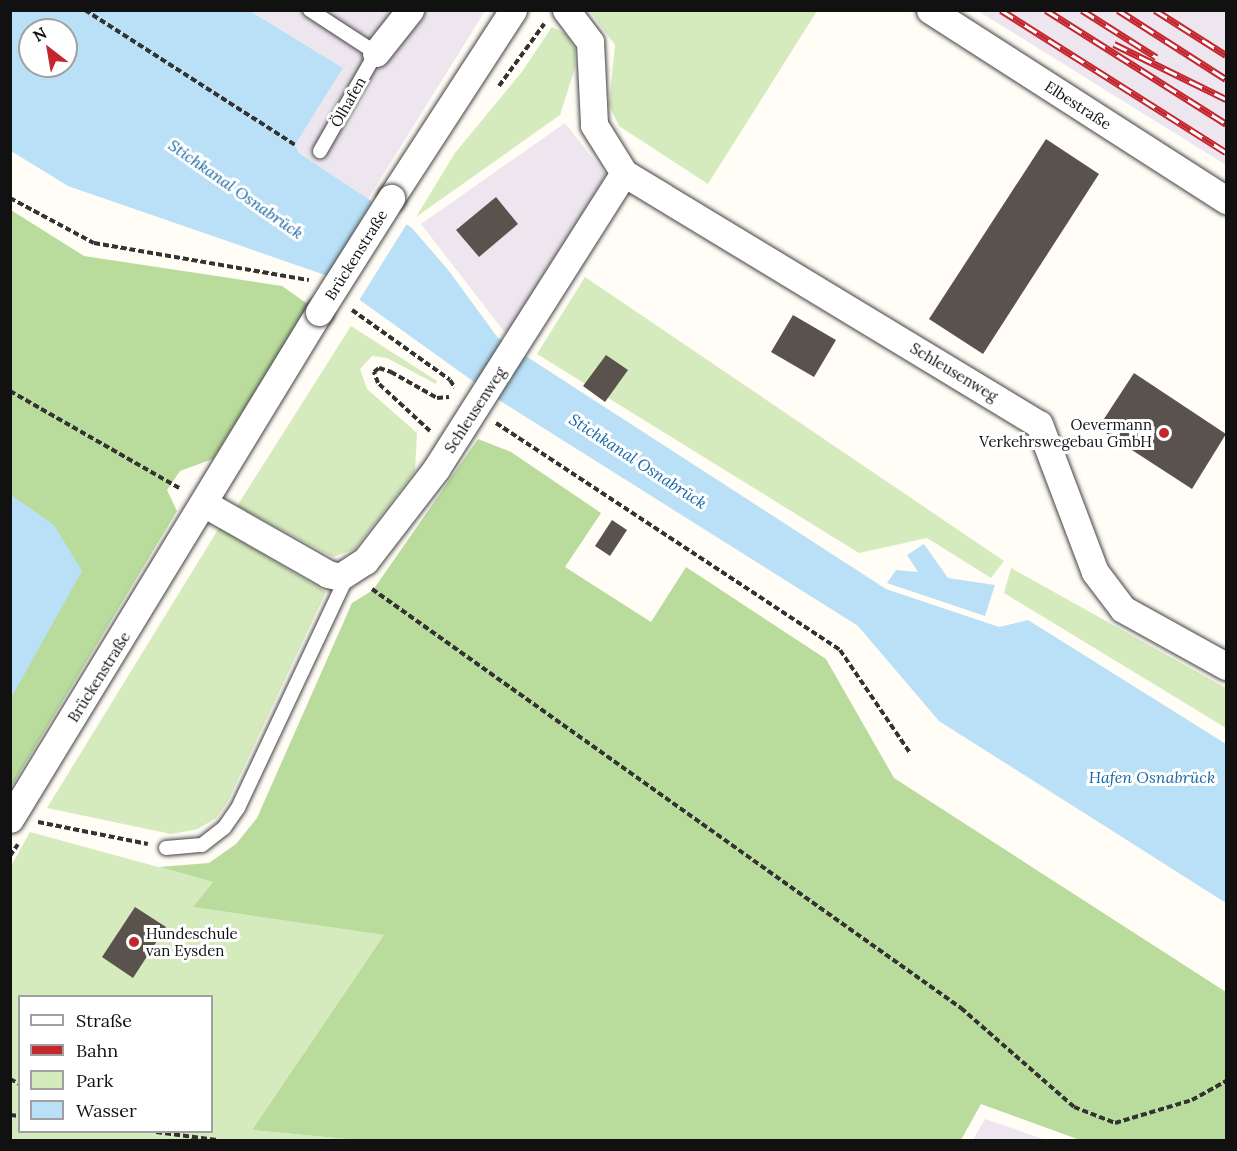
<!DOCTYPE html>
<meta charset="utf-8">
<style>
body{margin:0}
#map{position:relative;width:1237px;height:1151px;overflow:hidden;background:#fffdf5;font-family:Lora,serif}
div>[style]{position:absolute}
.industrial>*{inset:0;background:#eee6ef}
.green>*{inset:0;background:#d5ebbd}
.forest>*{inset:0;background:#b9dc9c}
.water>*{inset:0;background:#b9e0f7}
.pier>*{inset:0;background:#fffdf5}
.building>*{inset:0;background:#5a524d}
.path>*{height:4px;margin-top:-2px;transform-origin:0;background:repeating-linear-gradient(90deg,#333 0 6px,transparent 0 9px)}
.roads{filter:drop-shadow(0 0 2px #444) drop-shadow(0 0 2px #444)}
.lane>*{height:14px;margin:-7px;padding:0 7px;transform-origin:7px;border-radius:7px;background:#fff}
.street>*{height:27px;margin:-13.5px;padding:0 13.5px;transform-origin:13.5px;border-radius:13.5px;background:#fff}
.rail>*{height:7px;margin-top:-3.5px;transform-origin:0;background:repeating-linear-gradient(90deg,#fff 0 14px,#c4262e 0 28px);box-sizing:border-box;border-block:2px solid #c4262e}
.bridges{filter:drop-shadow(0 0 2px #444) drop-shadow(0 0 2px #444)}
.street-bridge>*{height:27px;margin:-13.5px;padding:0 13.5px;transform-origin:13.5px;border-radius:13.5px;background:#fff}
.dots>*{width:16px;height:16px;translate:-50% -50%;box-sizing:border-box;border:3px solid #fff;border-radius:50%}
span{translate:-50% -50%;white-space:nowrap;text-align:center;line-height:1.15;-webkit-text-stroke:6px #fff;paint-order:stroke}
.street-label{font-size:15px;color:#111}
.poi-label{font-size:15px;color:#111}
.right{translate:-100% -50%;text-align:right}
.left{translate:0 -50%;text-align:left}
.water-label{font-size:16px;color:#1768a6;font-style:italic}
.frame{position:absolute;inset:0;border:12px solid #111;pointer-events:none}
.legend{position:absolute;left:18px;top:995px;width:195px;height:138px;box-sizing:border-box;background:#fff;border:2px solid #a0a0a0;margin:0;padding:8px 10px;list-style:none;font-size:18px;color:#111}
.legend li{display:flex;align-items:center;gap:12px;height:30px}
.legend b{width:30px;border:2px solid #a0a0a0}
.north{position:absolute;left:18px;top:18px;width:60px;height:60px;box-sizing:border-box;background:#fff;border:2px solid #a0a0a0;border-radius:50%;rotate:329deg;font-size:16px;font-weight:700;line-height:24px;text-align:center;color:#111}
.north::after{content:'';display:block;margin:auto;width:21px;height:27px;background:#c4262e;clip-path:polygon(50% 0,100% 100%,50% 72%,0 100%)}
</style>
<div id="map">
<div class="industrial">
<i style="clip-path:polygon(250px 11px,485px 11px,368px 199px,299px 153px,295px 145px,343px 68px)"></i>
<i style="clip-path:polygon(978px 11px,1226px 11px,1226px 165px)"></i>
<i style="clip-path:polygon(565px 123px,606px 175px,506px 334px,421px 224px)"></i>
<i style="clip-path:polygon(985px 1119px,1046px 1140px,973px 1140px)"></i>
</div>
<div class="green">
<i style="clip-path:polygon(590px 11px,817px 11px,708px 184px,619px 126px,609px 105px,615px 45px)"></i>
<i style="clip-path:polygon(552px 27px,566px 34px,575px 49px,575px 68px,560px 115px,416px 217px,455px 153px,521px 73px)"></i>
<i style="clip-path:polygon(585px 277px,1004px 561px,991px 578px,927px 538px,859px 553px,537px 354px)"></i>
<i style="clip-path:polygon(351px 326px,437px 381px,436px 384px,387px 358px,372px 356px,360px 369px,367px 389px,417px 433px,415px 471px,355px 549px,333px 557px,237px 506px)"></i>
<i style="clip-path:polygon(219px 528px,326px 592px,227px 803px,216px 818px,198px 829px,171px 834px,47px 808px)"></i>
<i style="clip-path:polygon(1011px 568px,1226px 688px,1226px 728px,1004px 593px)"></i>
<i style="clip-path:polygon(evenodd,30px 832px,213px 882px,194px 907px,384px 935px,252px 1130px,357px 1140px,11px 1140px,11px 866px,30px 832px,20px 996px,212px 996px,212px 1132px,20px 1132px,20px 996px)"></i>
</div>
<div class="forest">
<i style="clip-path:polygon(11px 210px,84px 256px,282px 286px,309px 305px,213px 459px,180px 471px,167px 490px,177px 511px,11px 787px)"></i>
<i style="clip-path:polygon(478px 439px,511px 452px,601px 513px,565px 567px,651px 622px,686px 567px,826px 659px,894px 778px,1226px 992px,1226px 1140px,1080px 1140px,981px 1104px,961px 1140px,357px 1140px,252px 1130px,384px 935px,193px 907px,213px 882px,159px 867px,209px 863px,236px 844px,257px 818px,352px 603px,373px 590px)"></i>
</div>
<div class="water">
<i style="clip-path:polygon(evenodd,10px 11px,250px 11px,343px 68px,295px 145px,299px 153px,412px 228px,449px 271px,498px 338px,886px 589px,999px 627px,1028px 620px,1226px 744px,1226px 903px,939px 721px,858px 626px,502px 402px,325px 275px,68px 186px,11px 151px,10px 11px,30px 30px,66px 30px,66px 66px,30px 66px,30px 30px)"></i>
<i style="clip-path:polygon(11px 495px,54px 525px,82px 571px,11px 698px)"></i>
<i style="clip-path:polygon(924px 544px,948px 578px,995px 585px,985px 616px,887px 583px,896px 570px,918px 572px,907px 555px)"></i>
</div>
<div class="pier">
<i style="clip-path:polygon(374px 199px,408px 222px,358px 302px,325px 279px)"></i>
</div>
<div class="building">
<i style="clip-path:polygon(1046px 139px,1099px 174px,983px 354px,929px 319px)"></i>
<i style="clip-path:polygon(496px 197px,518px 224px,479px 257px,456px 230px)"></i>
<i style="clip-path:polygon(793px 315px,836px 340px,814px 377px,771px 352px)"></i>
<i style="clip-path:polygon(606px 355px,628px 370px,605px 402px,583px 386px)"></i>
<i style="clip-path:polygon(1134px 373px,1226px 434px,1192px 489px,1098px 428px)"></i>
<i style="clip-path:polygon(612px 520px,627px 530px,610px 556px,595px 546px)"></i>
<i style="clip-path:polygon(135px 907px,166px 927px,133px 978px,102px 957px)"></i>
</div>
<div class="path">
<i style="left:85px;top:10px;width:250px;rotate:32.7deg"></i>
<i style="left:499px;top:86px;width:77px;rotate:-54deg"></i>
<i style="left:10px;top:198px;width:95px;rotate:28.2deg"></i>
<i style="left:94px;top:243px;width:218px;rotate:9.8deg"></i>
<i style="left:352px;top:310px;width:120px;rotate:35.5deg"></i>
<i style="left:450px;top:380px;width:9px;rotate:58deg"></i>
<i style="left:10px;top:391px;width:197px;rotate:29.8deg"></i>
<i style="left:496px;top:423px;width:412px;rotate:33.4deg"></i>
<i style="left:840px;top:650px;width:125px;rotate:55.8deg"></i>
<i style="left:430px;top:431px;width:71px;rotate:-137.3deg"></i>
<i style="left:378px;top:383px;width:12px;rotate:-110deg"></i>
<i style="left:374px;top:372px;width:6px;rotate:-39deg"></i>
<i style="left:379px;top:368px;width:13px;rotate:18deg"></i>
<i style="left:391px;top:372px;width:53px;rotate:29.5deg"></i>
<i style="left:437px;top:398px;width:12px;rotate:-5deg"></i>
<i style="left:372px;top:589px;width:723px;rotate:35.43deg"></i>
<i style="left:961px;top:1008px;width:150px;rotate:41.2deg"></i>
<i style="left:1074px;top:1107px;width:44px;rotate:21.3deg"></i>
<i style="left:1115px;top:1123px;width:80px;rotate:-16.6deg"></i>
<i style="left:1192px;top:1100px;width:39px;rotate:-29deg"></i>
<i style="left:38px;top:822px;width:112px;rotate:11.3deg"></i>
<i style="left:10px;top:856px;width:14px;rotate:-56deg"></i>
<i style="left:10px;top:1079px;width:11px;rotate:27deg"></i>
<i style="left:10px;top:1115px;width:10px;rotate:6deg"></i>
<i style="left:156px;top:1132px;width:61px;rotate:7.6deg"></i>
</div>
<div class="roads">
<div class="lane">
<i style="left:310px;top:10px;width:79px;rotate:33.1deg"></i>
<i style="left:376px;top:53px;width:113px;rotate:119.7deg"></i>
<i style="left:166px;top:848px;width:36px;rotate:-5deg"></i>
<i style="left:202px;top:845px;width:28px;rotate:-38deg"></i>
<i style="left:224px;top:828px;width:24px;rotate:-55deg"></i>
<i style="left:238px;top:808px;width:256px;rotate:-64.8deg"></i>
</div>
<div class="street">
<i style="left:566px;top:10px;width:40px;rotate:53deg"></i>
<i style="left:590px;top:42px;width:83px;rotate:87.2deg"></i>
<i style="left:594px;top:125px;width:57px;rotate:58deg"></i>
<i style="left:930px;top:10px;width:352px;rotate:32.7deg"></i>
<i style="left:376px;top:53px;width:55px;rotate:-51.7deg"></i>
<i style="left:391px;top:198px;width:224px;rotate:-57deg"></i>
<i style="left:205px;top:504px;width:142px;rotate:29.6deg"></i>
<i style="left:328px;top:574px;width:12px;rotate:14deg"></i>
<i style="left:340px;top:577px;width:30px;rotate:-33deg"></i>
<i style="left:365px;top:561px;width:116px;rotate:-52.3deg"></i>
<i style="left:436px;top:469px;width:351px;rotate:-57.6deg"></i>
<i style="left:624px;top:173px;width:485px;rotate:31.2deg"></i>
<i style="left:1039px;top:424px;width:158px;rotate:69.3deg"></i>
<i style="left:1095px;top:572px;width:46px;rotate:52.9deg"></i>
<i style="left:1123px;top:609px;width:118px;rotate:29deg"></i>
<i style="left:10px;top:819px;width:594px;rotate:-58.64deg"></i>
</div>
</div>
<div class="rail">
<i style="left:1001px;top:10px;width:266px;rotate:32.3deg"></i>
<i style="left:1046px;top:10px;width:213px;rotate:32.3deg"></i>
<i style="left:1082px;top:10px;width:88px;rotate:32.4deg"></i>
<i style="left:1118px;top:10px;width:128px;rotate:32.6deg"></i>
<i style="left:1155px;top:10px;width:84px;rotate:32.4deg"></i>
<i style="left:1114px;top:44px;width:125px;rotate:26.2deg"></i>
</div>
<div class="bridges">
<div class="street-bridge">
<i style="left:319px;top:312px;width:135px;rotate:-57.7deg"></i>
</div>
</div>
<div class="dots">
<i style="left:1164px;top:433px;background:#c4262e"></i>
<i style="left:134px;top:942px;background:#c4262e"></i>
</div>
<div class="street-label">
<span style="left:348px;top:102px;rotate:-60deg">Ölhafen</span>
<span style="left:1078px;top:105px;rotate:33deg">Elbestraße</span>
<span style="left:356px;top:255px;rotate:-58deg">Brückenstraße</span>
<span style="left:954px;top:372px;rotate:31deg">Schleusenweg</span>
<span style="left:475px;top:410px;rotate:-57deg">Schleusenweg</span>
<span style="left:99px;top:677px;rotate:-58deg">Brückenstraße</span>
</div>
<div class="poi-label">
<span class="right" style="left:1152px;top:433px">Oevermann<br>Verkehrswegebau GmbH</span>
<span class="left" style="left:146px;top:942px">Hundeschule<br>van Eysden</span>
</div>
<div class="water-label">
<span style="left:236px;top:189px;rotate:35deg">Stichkanal Osnabrück</span>
<span style="left:638px;top:461px;rotate:33deg">Stichkanal Osnabrück</span>
<span style="left:1152px;top:777px">Hafen Osnabrück</span>
</div>
<div class="frame"></div>
<ul class="legend">
<li><b style="height:8px;background:#fff"></b>Straße</li>
<li><b style="height:8px;background:#c4262e"></b>Bahn</li>
<li><b style="height:16px;background:#d5ebbd"></b>Park</li>
<li><b style="height:16px;background:#b9e0f7"></b>Wasser</li>
</ul>
<div class="north">N</div>
</div>
